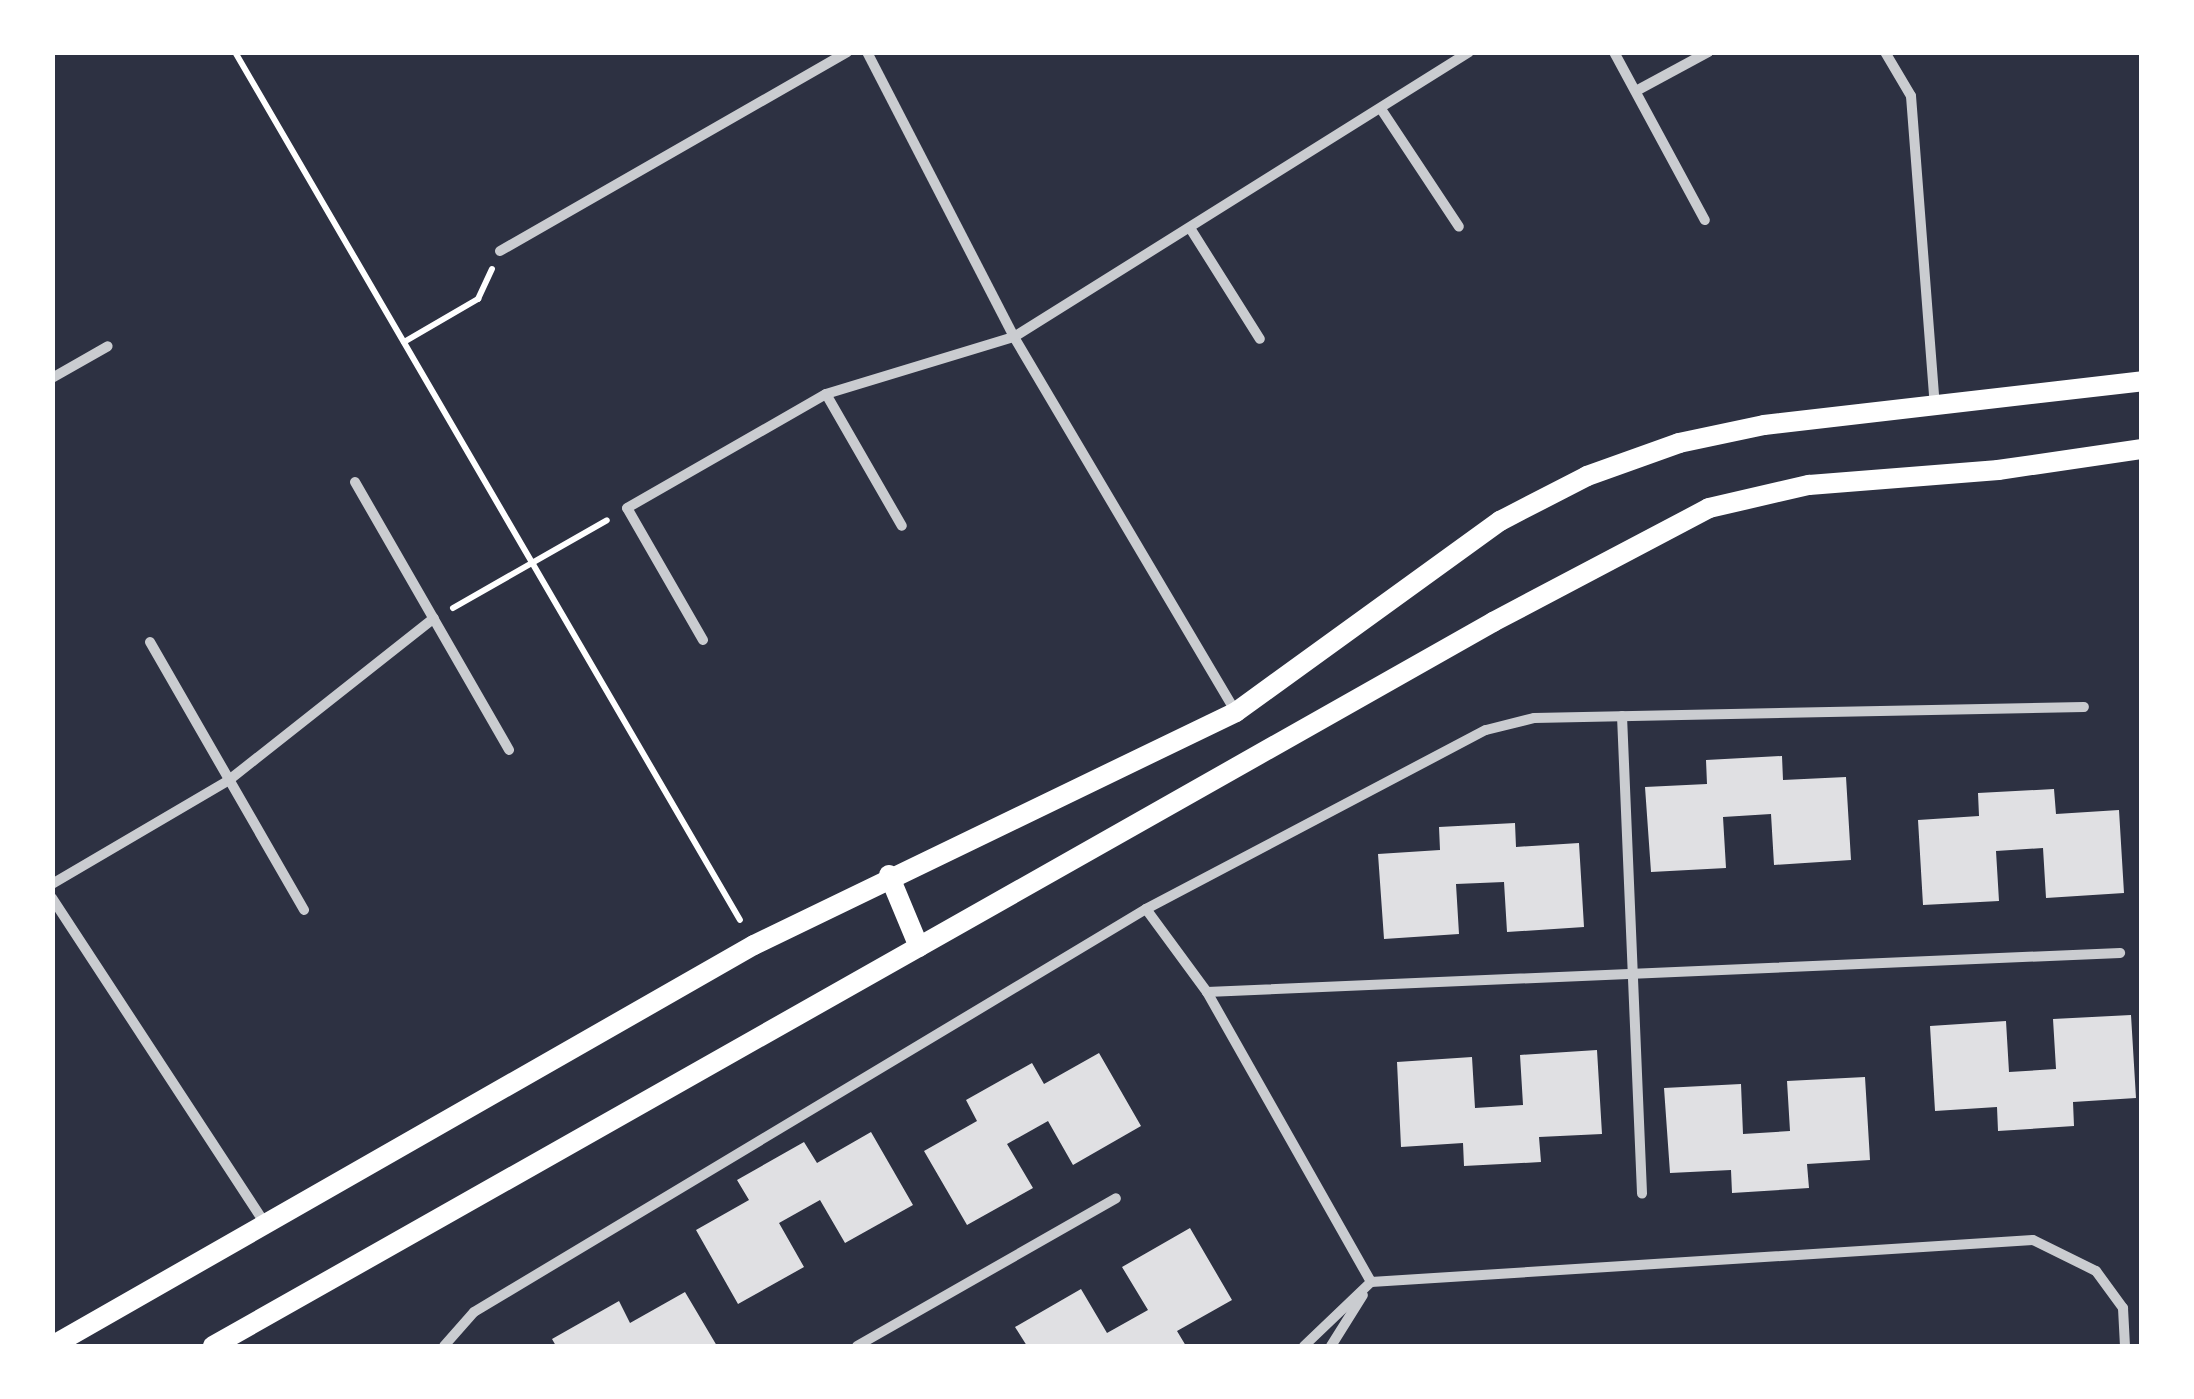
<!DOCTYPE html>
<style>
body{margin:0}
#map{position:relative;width:2194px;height:1399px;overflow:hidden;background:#2d3142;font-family:"Titillium Web",sans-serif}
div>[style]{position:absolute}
.building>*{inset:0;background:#e0e0e3}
.path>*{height:6px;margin:-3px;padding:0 3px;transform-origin:3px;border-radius:3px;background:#fff}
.minor>*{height:10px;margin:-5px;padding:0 5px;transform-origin:5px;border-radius:5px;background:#caccd0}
.secondary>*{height:20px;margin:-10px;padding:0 10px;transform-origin:10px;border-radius:10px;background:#fff}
span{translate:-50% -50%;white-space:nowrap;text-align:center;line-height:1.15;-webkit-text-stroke:9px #fff;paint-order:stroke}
.frame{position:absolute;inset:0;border:55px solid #fff;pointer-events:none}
</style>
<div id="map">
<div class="building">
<i style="clip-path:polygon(1782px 756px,1783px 780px,1846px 777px,1851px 860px,1774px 865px,1771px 814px,1723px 817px,1726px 868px,1651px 872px,1645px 787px,1707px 784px,1706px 760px)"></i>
<i style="clip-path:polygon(2054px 789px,2056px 814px,2119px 810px,2124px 893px,2046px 898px,2043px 848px,1996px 851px,1999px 901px,1923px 905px,1918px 820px,1979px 816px,1978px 793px)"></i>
<i style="clip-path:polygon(1515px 823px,1516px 847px,1579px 843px,1584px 927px,1507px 932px,1504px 882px,1456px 884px,1459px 934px,1384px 939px,1378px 854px,1440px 850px,1439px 827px)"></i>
<i style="clip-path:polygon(2131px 1015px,2136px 1098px,2073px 1102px,2074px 1126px,1998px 1131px,1997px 1107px,1935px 1111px,1930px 1026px,2006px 1021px,2009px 1072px,2056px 1069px,2053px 1019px)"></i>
<i style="clip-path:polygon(1597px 1050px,1602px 1134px,1539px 1137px,1541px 1162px,1464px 1166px,1463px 1143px,1401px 1147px,1397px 1062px,1472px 1057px,1475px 1108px,1523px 1105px,1520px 1055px)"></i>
<i style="clip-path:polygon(1099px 1053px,1141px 1126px,1073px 1165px,1048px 1121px,1007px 1144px,1033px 1188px,967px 1225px,924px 1151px,977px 1121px,966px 1100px,1032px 1063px,1044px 1084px)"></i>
<i style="clip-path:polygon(1865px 1077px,1870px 1160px,1807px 1164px,1809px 1188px,1732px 1193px,1731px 1170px,1670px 1173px,1664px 1088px,1741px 1084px,1743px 1134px,1790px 1131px,1787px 1081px)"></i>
<i style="clip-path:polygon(871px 1132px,913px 1205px,845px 1243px,820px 1200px,779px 1223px,804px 1267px,738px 1304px,696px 1230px,749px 1200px,737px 1180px,804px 1142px,817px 1163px)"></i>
<i style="clip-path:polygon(1190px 1228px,1232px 1300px,1177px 1331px,1186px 1346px,1027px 1346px,1015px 1327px,1081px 1289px,1107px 1333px,1148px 1310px,1122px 1267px)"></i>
<i style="clip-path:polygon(685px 1292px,717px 1346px,556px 1346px,552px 1339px,619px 1301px,630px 1323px)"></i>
</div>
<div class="path">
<i style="left:235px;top:52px;width:1004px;rotate:59.81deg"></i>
<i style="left:404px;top:342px;width:86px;rotate:-30.2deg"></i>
<i style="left:478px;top:299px;width:33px;rotate:-65deg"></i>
<i style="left:453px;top:608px;width:177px;rotate:-29.7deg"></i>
</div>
<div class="minor">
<i style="left:867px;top:52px;width:321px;rotate:62.7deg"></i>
<i style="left:1014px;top:337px;width:436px;rotate:59.4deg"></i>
<i style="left:1614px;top:52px;width:191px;rotate:61.6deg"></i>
<i style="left:1885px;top:52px;width:51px;rotate:59.4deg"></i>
<i style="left:1911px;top:96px;width:310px;rotate:85.6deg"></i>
<i style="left:1636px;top:91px;width:82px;rotate:-28.4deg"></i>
<i style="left:1381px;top:109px;width:141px;rotate:56.5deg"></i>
<i style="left:1190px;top:228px;width:131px;rotate:57.8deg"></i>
<i style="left:500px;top:251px;width:400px;rotate:-29.8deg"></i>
<i style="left:52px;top:378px;width:64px;rotate:-29.7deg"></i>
<i style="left:826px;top:394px;width:152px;rotate:60.1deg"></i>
<i style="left:355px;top:482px;width:309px;rotate:60.1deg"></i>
<i style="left:703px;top:640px;width:152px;rotate:-119.9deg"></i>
<i style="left:627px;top:508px;width:229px;rotate:-29.8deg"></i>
<i style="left:826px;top:394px;width:196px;rotate:-16.9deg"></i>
<i style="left:1014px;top:337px;width:537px;rotate:-32.06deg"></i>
<i style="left:150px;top:642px;width:309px;rotate:60.1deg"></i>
<i style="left:1622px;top:716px;width:478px;rotate:87.6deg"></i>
<i style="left:52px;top:884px;width:205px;rotate:-30.4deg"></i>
<i style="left:229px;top:780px;width:261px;rotate:-38.3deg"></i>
<i style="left:52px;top:898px;width:389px;rotate:56.8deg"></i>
<i style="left:1146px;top:909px;width:103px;rotate:53.7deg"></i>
<i style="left:1207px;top:992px;width:333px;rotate:60.5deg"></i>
<i style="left:1207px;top:992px;width:914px;rotate:-2.45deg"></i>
<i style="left:444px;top:1346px;width:45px;rotate:-48.6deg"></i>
<i style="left:474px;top:1312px;width:784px;rotate:-30.95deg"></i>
<i style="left:1146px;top:909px;width:384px;rotate:-27.8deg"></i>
<i style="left:1486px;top:730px;width:49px;rotate:-14deg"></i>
<i style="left:1534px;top:718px;width:550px;rotate:-1.15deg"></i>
<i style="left:857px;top:1346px;width:298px;rotate:-29.7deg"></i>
<i style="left:1304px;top:1346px;width:93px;rotate:-43.7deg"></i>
<i style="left:1371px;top:1282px;width:663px;rotate:-3.63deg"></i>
<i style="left:2033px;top:1240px;width:70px;rotate:26.2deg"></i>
<i style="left:2096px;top:1271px;width:46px;rotate:53.9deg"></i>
<i style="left:2123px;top:1308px;width:38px;rotate:87deg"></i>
<i style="left:1331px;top:1346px;width:60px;rotate:-57.9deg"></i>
</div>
<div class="secondary">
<i style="left:889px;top:875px;width:78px;rotate:67.4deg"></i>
<i style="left:52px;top:1346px;width:808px;rotate:-29.74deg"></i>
<i style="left:754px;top:945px;width:535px;rotate:-25.8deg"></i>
<i style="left:1236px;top:712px;width:326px;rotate:-35.9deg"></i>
<i style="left:1500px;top:521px;width:98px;rotate:-27.3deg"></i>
<i style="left:1587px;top:476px;width:98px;rotate:-19.7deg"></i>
<i style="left:1679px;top:443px;width:87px;rotate:-12deg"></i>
<i style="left:1764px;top:425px;width:381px;rotate:-6.6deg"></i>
<i style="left:213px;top:1346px;width:1471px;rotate:-29.49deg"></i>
<i style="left:1493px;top:622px;width:244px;rotate:-27.8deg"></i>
<i style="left:1709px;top:508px;width:103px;rotate:-13deg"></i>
<i style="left:1809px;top:485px;width:190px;rotate:-4.5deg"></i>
<i style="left:1998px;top:470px;width:146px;rotate:-8.3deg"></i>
</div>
<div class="frame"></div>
</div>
